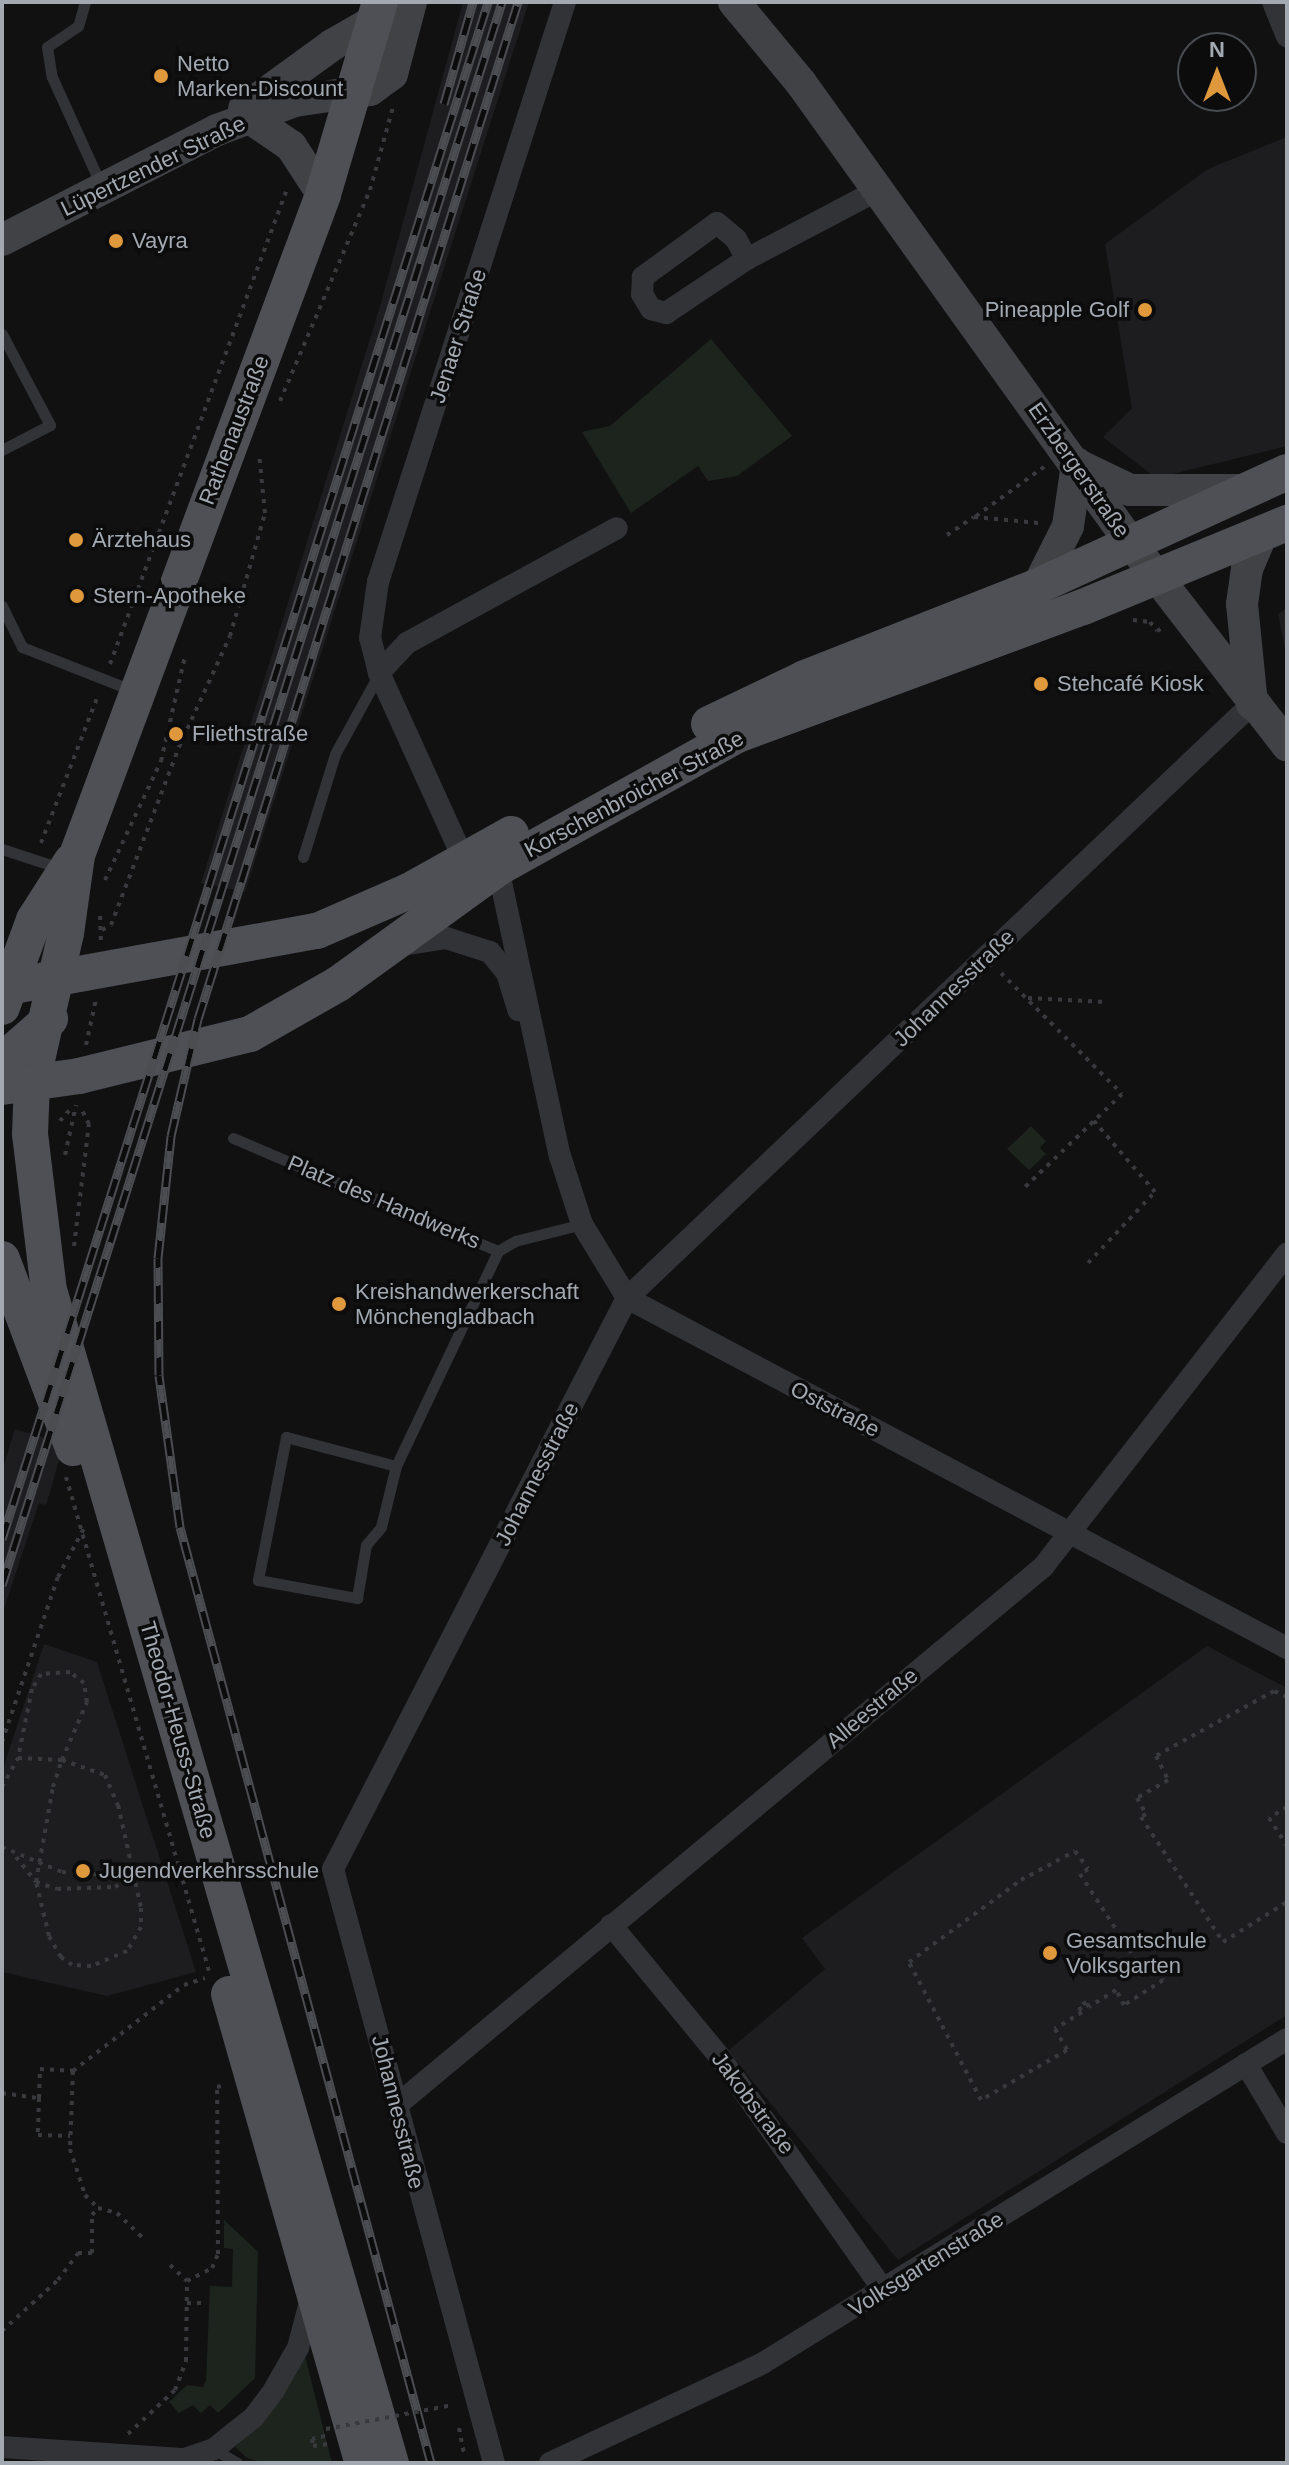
<!DOCTYPE html>
<meta charset="utf-8">
<style>
body{margin:0}
#map{position:relative;width:1289px;height:2465px;overflow:hidden;background:#111112;font-family:Helvetica,sans-serif}
div>[style]{position:absolute}
.built>*{inset:0;background:#1d1d1f}
.green>*{inset:0;background:#1d241e}
.path>*{height:4px;margin-top:-2px;transform-origin:0;background:repeating-linear-gradient(90deg,#383a3d 0 4px,transparent 0 10px)}
.lane>*{height:11px;margin:-5.5px;padding:0 5.5px;transform-origin:5.5px;border-radius:5.5px;background:#323336}
.street>*{height:22px;margin:-11px;padding:0 11px;transform-origin:11px;border-radius:11px;background:#323336}
.secondary>*{height:32px;margin:-16px;padding:0 16px;transform-origin:16px;border-radius:16px;background:#404246}
.primary>*{height:36px;margin:-18px;padding:0 18px;transform-origin:18px;border-radius:18px;background:#4e5055}
.rail>*{height:9px;margin-top:-4.5px;transform-origin:0;background:repeating-linear-gradient(90deg,#0c0c0d 0 18px,#4b4d51 0 36px);box-sizing:border-box;border-block:2px solid #4b4d51}
.path-bridge>*{height:4px;margin-top:-2px;transform-origin:0;background:repeating-linear-gradient(90deg,#383a3d 0 4px,transparent 0 10px)}
.dots>*{width:22px;height:22px;translate:-50% -50%;box-sizing:border-box;border:4px solid #0c0c0d;border-radius:50%}
span{translate:-50% -50%;white-space:nowrap;text-align:center;line-height:1.15;-webkit-text-stroke:7px #0c0c0d;paint-order:stroke}
.poi-label{font-size:22px;color:#a3a9b1}
.left{translate:0 -50%;text-align:left}
.right{translate:-100% -50%;text-align:right}
.street-label{font-size:22px;color:#a3a9b1}
.frame{position:absolute;inset:0;border:4px solid #a3a9b1;pointer-events:none}
.north{position:absolute;left:1177px;top:32px;width:80px;height:80px;box-sizing:border-box;background:#0c0c0d;border:2px solid #484b4f;border-radius:50%;rotate:0deg;font-size:22px;font-weight:700;line-height:32px;text-align:center;color:#a3a9b1}
.north::after{content:'';display:block;margin:auto;width:28px;height:36px;background:#df993c;clip-path:polygon(50% 0,100% 100%,50% 72%,0 100%)}
</style>
<div id="map">
<div class="built">
<i style="clip-path:polygon(463px 2px,529px 2px,245px 892px,201px 883px,379px 310px)"></i>
<i style="clip-path:polygon(1287px 137px,1287px 446px,1156px 478px,1103px 437px,1132px 408px,1105px 244px,1208px 169px)"></i>
<i style="clip-path:polygon(1287px 608px,1287px 658px,1278px 614px)"></i>
<i style="clip-path:polygon(15px 1429px,64px 1444px,46px 1505px,39px 1503px,2px 1615px,2px 1471px)"></i>
<i style="clip-path:polygon(44px 1644px,97px 1662px,196px 1972px,107px 1996px,2px 1972px,2px 1771px)"></i>
<i style="clip-path:polygon(1207px 1646px,1287px 1688px,1287px 2015px,898px 2260px,728px 2051px,825px 1969px,802px 1938px)"></i>
</div>
<div class="green">
<i style="clip-path:polygon(711px 339px,792px 436px,737px 476px,708px 481px,698px 466px,631px 513px,582px 432px,610px 426px)"></i>
<i style="clip-path:polygon(1031px 1126px,1046px 1141px,1040px 1148px,1046px 1154px,1029px 1170px,1007px 1149px)"></i>
<i style="clip-path:polygon(224px 2220px,258px 2252px,255px 2378px,218px 2413px,210px 2405px,201px 2413px,193px 2405px,179px 2413px,169px 2402px,187px 2385px,203px 2387px,206px 2381px,210px 2286px,232px 2287px,233px 2249px,224px 2248px)"></i>
<i style="clip-path:polygon(305px 2356px,332px 2463px,264px 2463px,247px 2458px,235px 2447px,257px 2426px)"></i>
</div>
<div class="path">
<i style="left:280px;top:401px;width:229px;rotate:-66.9deg"></i>
<i style="left:370px;top:190px;width:86px;rotate:-74.5deg"></i>
<i style="left:976px;top:516px;width:84px;rotate:-35.8deg"></i>
<i style="left:947px;top:535px;width:32px;rotate:-34deg"></i>
<i style="left:974px;top:517px;width:65px;rotate:5.3deg"></i>
<i style="left:1133px;top:620px;width:17px;rotate:7deg"></i>
<i style="left:1150px;top:622px;width:11px;rotate:52deg"></i>
<i style="left:1157px;top:631px;width:7px;rotate:-27deg"></i>
<i style="left:110px;top:664px;width:507px;rotate:-69.56deg"></i>
<i style="left:41px;top:843px;width:159px;rotate:-68.9deg"></i>
<i style="left:105px;top:880px;width:132px;rotate:-64.8deg"></i>
<i style="left:161px;top:761px;width:108px;rotate:-77.1deg"></i>
<i style="left:100px;top:916px;width:27px;rotate:88deg"></i>
<i style="left:102px;top:930px;width:10px;rotate:-29deg"></i>
<i style="left:111px;top:925px;width:191px;rotate:-69.1deg"></i>
<i style="left:179px;top:747px;width:122px;rotate:-65.3deg"></i>
<i style="left:230px;top:636px;width:128px;rotate:-74.1deg"></i>
<i style="left:265px;top:513px;width:60px;rotate:-95.7deg"></i>
<i style="left:1001px;top:973px;width:171px;rotate:45deg"></i>
<i style="left:1122px;top:1094px;width:134px;rotate:136.2deg"></i>
<i style="left:1028px;top:998px;width:78px;rotate:2.9deg"></i>
<i style="left:86px;top:1045px;width:47px;rotate:-77.7deg"></i>
<i style="left:60px;top:1121px;width:18px;rotate:-49deg"></i>
<i style="left:65px;top:1155px;width:51px;rotate:-77.6deg"></i>
<i style="left:74px;top:1246px;width:123px;rotate:-83deg"></i>
<i style="left:89px;top:1124px;width:20px;rotate:-117deg"></i>
<i style="left:1088px;top:1263px;width:98px;rotate:-46.7deg"></i>
<i style="left:1155px;top:1192px;width:94px;rotate:-130.7deg"></i>
<i style="left:2px;top:1400px;width:27px;rotate:90deg"></i>
<i style="left:66px;top:1477px;width:514px;rotate:73.86deg"></i>
<i style="left:1287px;top:1697px;width:14px;rotate:-155deg"></i>
<i style="left:1274px;top:1691px;width:135px;rotate:151.2deg"></i>
<i style="left:1156px;top:1756px;width:27px;rotate:63deg"></i>
<i style="left:1168px;top:1780px;width:36px;rotate:150deg"></i>
<i style="left:1137px;top:1798px;width:18px;rotate:61deg"></i>
<i style="left:1146px;top:1814px;width:6px;rotate:149deg"></i>
<i style="left:1141px;top:1817px;width:149px;rotate:56.7deg"></i>
<i style="left:1223px;top:1942px;width:75px;rotate:-32deg"></i>
<i style="left:2px;top:1742px;width:174px;rotate:-71.3deg"></i>
<i style="left:58px;top:1577px;width:55px;rotate:-62deg"></i>
<i style="left:2px;top:1787px;width:33px;rotate:-61deg"></i>
<i style="left:18px;top:1758px;width:44px;rotate:2.6deg"></i>
<i style="left:62px;top:1760px;width:46px;rotate:19.2deg"></i>
<i style="left:105px;top:1775px;width:33px;rotate:67deg"></i>
<i style="left:118px;top:1805px;width:106px;rotate:77.4deg"></i>
<i style="left:141px;top:1908px;width:19px;rotate:90deg"></i>
<i style="left:141px;top:1927px;width:28px;rotate:120deg"></i>
<i style="left:127px;top:1951px;width:39px;rotate:157deg"></i>
<i style="left:91px;top:1966px;width:19px;rotate:-177deg"></i>
<i style="left:72px;top:1965px;width:14px;rotate:-144deg"></i>
<i style="left:61px;top:1957px;width:24px;rotate:-120deg"></i>
<i style="left:49px;top:1936px;width:56px;rotate:-103.5deg"></i>
<i style="left:36px;top:1882px;width:97px;rotate:-79.9deg"></i>
<i style="left:53px;top:1787px;width:28px;rotate:-72deg"></i>
<i style="left:62px;top:1760px;width:63px;rotate:-66.7deg"></i>
<i style="left:87px;top:1702px;width:19px;rotate:-99deg"></i>
<i style="left:84px;top:1683px;width:18px;rotate:-142deg"></i>
<i style="left:70px;top:1672px;width:29px;rotate:176deg"></i>
<i style="left:41px;top:1674px;width:17px;rotate:121deg"></i>
<i style="left:32px;top:1689px;width:70px;rotate:101.5deg"></i>
<i style="left:1287px;top:1807px;width:21px;rotate:149deg"></i>
<i style="left:1269px;top:1818px;width:33px;rotate:57deg"></i>
<i style="left:2px;top:1847px;width:65px;rotate:22.6deg"></i>
<i style="left:62px;top:1872px;width:71px;rotate:4deg"></i>
<i style="left:1075px;top:1851px;width:22px;rotate:54deg"></i>
<i style="left:1088px;top:1869px;width:9px;rotate:148deg"></i>
<i style="left:1080px;top:1874px;width:113px;rotate:56.9deg"></i>
<i style="left:1142px;top:1969px;width:12px;rotate:-35deg"></i>
<i style="left:1152px;top:1962px;width:21px;rotate:59deg"></i>
<i style="left:1163px;top:1980px;width:46px;rotate:147.3deg"></i>
<i style="left:1124px;top:2005px;width:17px;rotate:-118deg"></i>
<i style="left:1116px;top:1990px;width:32px;rotate:148deg"></i>
<i style="left:1089px;top:2007px;width:6px;rotate:-121deg"></i>
<i style="left:1086px;top:2002px;width:9px;rotate:144deg"></i>
<i style="left:1079px;top:2007px;width:6px;rotate:59deg"></i>
<i style="left:1082px;top:2012px;width:32px;rotate:148deg"></i>
<i style="left:1055px;top:2029px;width:24px;rotate:60deg"></i>
<i style="left:1067px;top:2050px;width:99px;rotate:149.8deg"></i>
<i style="left:981px;top:2100px;width:156px;rotate:-117.6deg"></i>
<i style="left:909px;top:1962px;width:139px;rotate:-36.2deg"></i>
<i style="left:1021px;top:1880px;width:61px;rotate:-28.2deg"></i>
<i style="left:16px;top:1857px;width:32px;rotate:51deg"></i>
<i style="left:36px;top:1882px;width:22px;rotate:18deg"></i>
<i style="left:57px;top:1889px;width:58px;rotate:-2deg"></i>
<i style="left:115px;top:1887px;width:19px;rotate:-28deg"></i>
<i style="left:73px;top:2071px;width:140px;rotate:-37.8deg"></i>
<i style="left:184px;top:1985px;width:22px;rotate:-18deg"></i>
<i style="left:2px;top:2093px;width:37px;rotate:8deg"></i>
<i style="left:39px;top:2098px;width:29px;rotate:-88deg"></i>
<i style="left:40px;top:2069px;width:33px;rotate:3deg"></i>
<i style="left:73px;top:2071px;width:78px;rotate:92.2deg"></i>
<i style="left:70px;top:2149px;width:48px;rotate:71.9deg"></i>
<i style="left:85px;top:2195px;width:18px;rotate:45deg"></i>
<i style="left:98px;top:2208px;width:20px;rotate:15deg"></i>
<i style="left:117px;top:2213px;width:39px;rotate:44deg"></i>
<i style="left:39px;top:2098px;width:37px;rotate:92deg"></i>
<i style="left:38px;top:2135px;width:32px;rotate:2deg"></i>
<i style="left:170px;top:2265px;width:23px;rotate:43deg"></i>
<i style="left:187px;top:2303px;width:15px"></i>
<i style="left:2px;top:2331px;width:76px;rotate:-42.3deg"></i>
<i style="left:58px;top:2280px;width:34px;rotate:-53deg"></i>
<i style="left:78px;top:2253px;width:14px"></i>
<i style="left:92px;top:2253px;width:38px;rotate:-90deg"></i>
<i style="left:92px;top:2215px;width:9px;rotate:-49deg"></i>
<i style="left:459px;top:2428px;width:25px;rotate:79deg"></i>
<i style="left:128px;top:2434px;width:64px;rotate:-43.1deg"></i>
<i style="left:175px;top:2390px;width:31px;rotate:-69deg"></i>
<i style="left:186px;top:2361px;width:80px;rotate:-89.3deg"></i>
<i style="left:187px;top:2281px;width:28px;rotate:-27deg"></i>
<i style="left:212px;top:2268px;width:15px;rotate:-67deg"></i>
<i style="left:218px;top:2254px;width:167px;rotate:-90.3deg"></i>
<i style="left:217px;top:2087px;width:8px;rotate:-14deg"></i>
<i style="left:325px;top:2436px;width:13px;rotate:167deg"></i>
<i style="left:312px;top:2439px;width:7px;rotate:82deg"></i>
<i style="left:313px;top:2446px;width:15px;rotate:-8deg"></i>
</div>
<div class="lane">
<i style="left:85px;top:2px;width:25px;rotate:106deg"></i>
<i style="left:78px;top:26px;width:37px;rotate:146deg"></i>
<i style="left:47px;top:47px;width:30px;rotate:81deg"></i>
<i style="left:52px;top:77px;width:121px;rotate:65.6deg"></i>
<i style="left:2px;top:334px;width:103px;rotate:62.2deg"></i>
<i style="left:50px;top:425px;width:54px;rotate:152.5deg"></i>
<i style="left:2px;top:606px;width:46px;rotate:64deg"></i>
<i style="left:22px;top:647px;width:118px;rotate:21.4deg"></i>
<i style="left:2px;top:849px;width:61px;rotate:18.1deg"></i>
<i style="left:303px;top:857px;width:108px;rotate:-72.7deg"></i>
<i style="left:335px;top:754px;width:91px;rotate:-61.2deg"></i>
<i style="left:233px;top:1138px;width:288px;rotate:23.1deg"></i>
<i style="left:498px;top:1251px;width:20px;rotate:-30deg"></i>
<i style="left:515px;top:1241px;width:69px;rotate:-14.2deg"></i>
<i style="left:396px;top:1466px;width:114px;rotate:-165.2deg"></i>
<i style="left:286px;top:1437px;width:146px;rotate:101.1deg"></i>
<i style="left:258px;top:1580px;width:101px;rotate:10.3deg"></i>
<i style="left:357px;top:1598px;width:54px;rotate:-80.4deg"></i>
<i style="left:366px;top:1545px;width:23px;rotate:-50deg"></i>
<i style="left:381px;top:1527px;width:63px;rotate:-76.2deg"></i>
<i style="left:396px;top:1466px;width:238px;rotate:-64.6deg"></i>
<i style="left:214px;top:2449px;width:27px;rotate:31deg"></i>
</div>
<div class="street">
<i style="left:1273px;top:2px;width:37px;rotate:68deg"></i>
<i style="left:747px;top:259px;width:23px;rotate:-119deg"></i>
<i style="left:736px;top:239px;width:25px;rotate:-140deg"></i>
<i style="left:717px;top:223px;width:92px;rotate:143.9deg"></i>
<i style="left:643px;top:277px;width:17px;rotate:93deg"></i>
<i style="left:642px;top:294px;width:17px;rotate:59deg"></i>
<i style="left:651px;top:309px;width:16px;rotate:15deg"></i>
<i style="left:666px;top:313px;width:97px;rotate:-33.7deg"></i>
<i style="left:747px;top:259px;width:148px;rotate:-27.8deg"></i>
<i style="left:379px;top:673px;width:41px;rotate:-47deg"></i>
<i style="left:407px;top:643px;width:239px;rotate:-28.7deg"></i>
<i style="left:464px;top:860px;width:205px;rotate:-114.4deg"></i>
<i style="left:379px;top:673px;width:36px;rotate:-104deg"></i>
<i style="left:370px;top:638px;width:57px;rotate:-81.9deg"></i>
<i style="left:378px;top:582px;width:609px;rotate:-72.13deg"></i>
<i style="left:498px;top:868px;width:295px;rotate:77.9deg"></i>
<i style="left:560px;top:1156px;width:71px;rotate:72.1deg"></i>
<i style="left:582px;top:1224px;width:87px;rotate:58.7deg"></i>
<i style="left:627px;top:1298px;width:747px;rotate:27.94deg"></i>
<i style="left:402px;top:945px;width:45px;rotate:-9deg"></i>
<i style="left:446px;top:938px;width:46px;rotate:17.7deg"></i>
<i style="left:490px;top:952px;width:27px;rotate:51deg"></i>
<i style="left:507px;top:973px;width:39px;rotate:73deg"></i>
<i style="left:611px;top:1925px;width:170px;rotate:50.5deg"></i>
<i style="left:719px;top:2056px;width:287px;rotate:54.9deg"></i>
<i style="left:1246px;top:2064px;width:80px;rotate:59.3deg"></i>
<i style="left:397px;top:2105px;width:841px;rotate:-39.79deg"></i>
<i style="left:1043px;top:1567px;width:397px;rotate:-52.1deg"></i>
<i style="left:2px;top:2447px;width:183px;rotate:3.8deg"></i>
<i style="left:185px;top:2459px;width:31px;rotate:-19deg"></i>
<i style="left:214px;top:2449px;width:51px;rotate:-38.7deg"></i>
<i style="left:254px;top:2417px;width:34px;rotate:-53deg"></i>
<i style="left:274px;top:2390px;width:48px;rotate:-60.3deg"></i>
<i style="left:298px;top:2348px;width:52px;rotate:-75.4deg"></i>
<i style="left:494px;top:2463px;width:615px;rotate:-105.17deg"></i>
<i style="left:333px;top:1869px;width:642px;rotate:-62.76deg"></i>
<i style="left:627px;top:1298px;width:862px;rotate:-43.54deg"></i>
<i style="left:550px;top:2463px;width:235px;rotate:-25.1deg"></i>
<i style="left:763px;top:2363px;width:616px;rotate:-31.73deg"></i>
</div>
<div class="secondary">
<i style="left:734px;top:2px;width:105px;rotate:50.4deg"></i>
<i style="left:801px;top:83px;width:565px;rotate:54.37deg"></i>
<i style="left:1130px;top:542px;width:257px;rotate:52.3deg"></i>
<i style="left:244px;top:109px;width:109px;rotate:-36deg"></i>
<i style="left:332px;top:45px;width:52px;rotate:-30deg"></i>
<i style="left:250px;top:118px;width:50px;rotate:34.3deg"></i>
<i style="left:291px;top:146px;width:59px;rotate:56.9deg"></i>
<i style="left:2px;top:240px;width:242px;rotate:-27.1deg"></i>
<i style="left:217px;top:130px;width:83px;rotate:-20.4deg"></i>
<i style="left:295px;top:101px;width:76px;rotate:-8.3deg"></i>
<i style="left:370px;top:90px;width:27px;rotate:-36deg"></i>
<i style="left:392px;top:74px;width:74px;rotate:-75.2deg"></i>
<i style="left:1080px;top:466px;width:55px;rotate:25.6deg"></i>
<i style="left:1130px;top:490px;width:114px"></i>
<i style="left:1038px;top:586px;width:67px;rotate:-63.4deg"></i>
<i style="left:1068px;top:526px;width:63px;rotate:-81.7deg"></i>
<i style="left:1252px;top:704px;width:100px;rotate:-95.7deg"></i>
<i style="left:1242px;top:604px;width:35px;rotate:-82deg"></i>
<i style="left:1247px;top:569px;width:38px;rotate:-67deg"></i>
</div>
<div class="primary">
<i style="left:380px;top:2px;width:201px;rotate:106.5deg"></i>
<i style="left:323px;top:195px;width:704px;rotate:110.44deg"></i>
<i style="left:77px;top:855px;width:79px;rotate:98deg"></i>
<i style="left:66px;top:933px;width:153px;rotate:102.9deg"></i>
<i style="left:32px;top:1082px;width:52px;rotate:92.2deg"></i>
<i style="left:30px;top:1134px;width:157px;rotate:83.1deg"></i>
<i style="left:49px;top:1290px;width:1222px;rotate:73.75deg"></i>
<i style="left:709px;top:724px;width:106px;rotate:-25.6deg"></i>
<i style="left:805px;top:678px;width:251px;rotate:-21.5deg"></i>
<i style="left:1038px;top:586px;width:274px;rotate:-24.6deg"></i>
<i style="left:2px;top:988px;width:320px;rotate:-10.3deg"></i>
<i style="left:317px;top:931px;width:100px;rotate:-23.5deg"></i>
<i style="left:409px;top:891px;width:117px;rotate:-29.2deg"></i>
<i style="left:2px;top:1007px;width:93px;rotate:-69.8deg"></i>
<i style="left:34px;top:920px;width:69px;rotate:-57.5deg"></i>
<i style="left:2px;top:1061px;width:64px;rotate:-41.2deg"></i>
<i style="left:2px;top:1087px;width:78px;rotate:-8.1deg"></i>
<i style="left:79px;top:1076px;width:176px;rotate:-13.8deg"></i>
<i style="left:250px;top:1034px;width:101px;rotate:-29.6deg"></i>
<i style="left:338px;top:984px;width:198px;rotate:-35.9deg"></i>
<i style="left:498px;top:868px;width:274px;rotate:-29.1deg"></i>
<i style="left:737px;top:735px;width:369px;rotate:-20.3deg"></i>
<i style="left:1083px;top:607px;width:221px;rotate:-22.4deg"></i>
<i style="left:2px;top:1259px;width:202px;rotate:69.4deg"></i>
<i style="left:229px;top:1994px;width:488px;rotate:74.1deg"></i>
</div>
<div class="rail">
<i style="left:444px;top:104px;width:106px;rotate:-74.1deg"></i>
<i style="left:2px;top:1539px;width:1612px;rotate:-72.45deg"></i>
<i style="left:2px;top:1585px;width:1660px;rotate:-72.47deg"></i>
<i style="left:431px;top:2463px;width:969px;rotate:-105.01deg"></i>
<i style="left:180px;top:1527px;width:153px;rotate:-97.9deg"></i>
<i style="left:159px;top:1375px;width:117px;rotate:-90.5deg"></i>
<i style="left:158px;top:1258px;width:123px;rotate:-83.9deg"></i>
<i style="left:171px;top:1136px;width:120px;rotate:-77deg"></i>
<i style="left:198px;top:1019px;width:1066px;rotate:-72.53deg"></i>
</div>
<div class="path-bridge">
<i style="left:326px;top:2429px;width:129px;rotate:-10.7deg"></i>
</div>
<div class="dots">
<i style="left:161px;top:76px;background:#df993c"></i>
<i style="left:116px;top:241px;background:#df993c"></i>
<i style="left:1145px;top:310px;background:#df993c"></i>
<i style="left:76px;top:540px;background:#df993c"></i>
<i style="left:77px;top:596px;background:#df993c"></i>
<i style="left:1041px;top:684px;background:#df993c"></i>
<i style="left:176px;top:734px;background:#df993c"></i>
<i style="left:339px;top:1304px;background:#df993c"></i>
<i style="left:83px;top:1871px;background:#df993c"></i>
<i style="left:1050px;top:1953px;background:#df993c"></i>
</div>
<div class="poi-label">
<span class="left" style="left:177px;top:76px">Netto<br>Marken-Discount</span>
<span class="left" style="left:132px;top:241px">Vayra</span>
<span class="right" style="left:1129px;top:310px">Pineapple Golf</span>
<span class="left" style="left:92px;top:540px">Ärztehaus</span>
<span class="left" style="left:93px;top:596px">Stern-Apotheke</span>
<span class="left" style="left:1057px;top:684px">Stehcafé Kiosk</span>
<span class="left" style="left:192px;top:734px">Fliethstraße</span>
<span class="left" style="left:355px;top:1304px">Kreishandwerkerschaft<br>Mönchengladbach</span>
<span class="left" style="left:99px;top:1871px">Jugendverkehrsschule</span>
<span class="left" style="left:1066px;top:1953px">Gesamtschule<br>Volksgarten</span>
</div>
<div class="street-label">
<span style="left:153px;top:166px;rotate:-26deg">Lüpertzender Straße</span>
<span style="left:458px;top:336px;rotate:-72deg">Jenaer Straße</span>
<span style="left:234px;top:430px;rotate:-69deg">Rathenaustraße</span>
<span style="left:1079px;top:470px;rotate:55deg">Erzbergerstraße</span>
<span style="left:634px;top:794px;rotate:-28deg">Korschenbroicher Straße</span>
<span style="left:954px;top:988px;rotate:-44deg">Johannesstraße</span>
<span style="left:384px;top:1202px;rotate:23deg">Platz des Handwerks</span>
<span style="left:835px;top:1409px;rotate:27deg">Oststraße</span>
<span style="left:537px;top:1474px;rotate:-63deg">Johannesstraße</span>
<span style="left:872px;top:1708px;rotate:-40deg">Alleestraße</span>
<span style="left:178px;top:1730px;rotate:74deg">Theodor-Heuss-Straße</span>
<span style="left:753px;top:2103px;rotate:53deg">Jakobstraße</span>
<span style="left:398px;top:2112px;rotate:76deg">Johannesstraße</span>
<span style="left:926px;top:2264px;rotate:-32deg">Volksgartenstraße</span>
</div>
<div class="frame"></div>
<div class="north">N</div>
</div>
